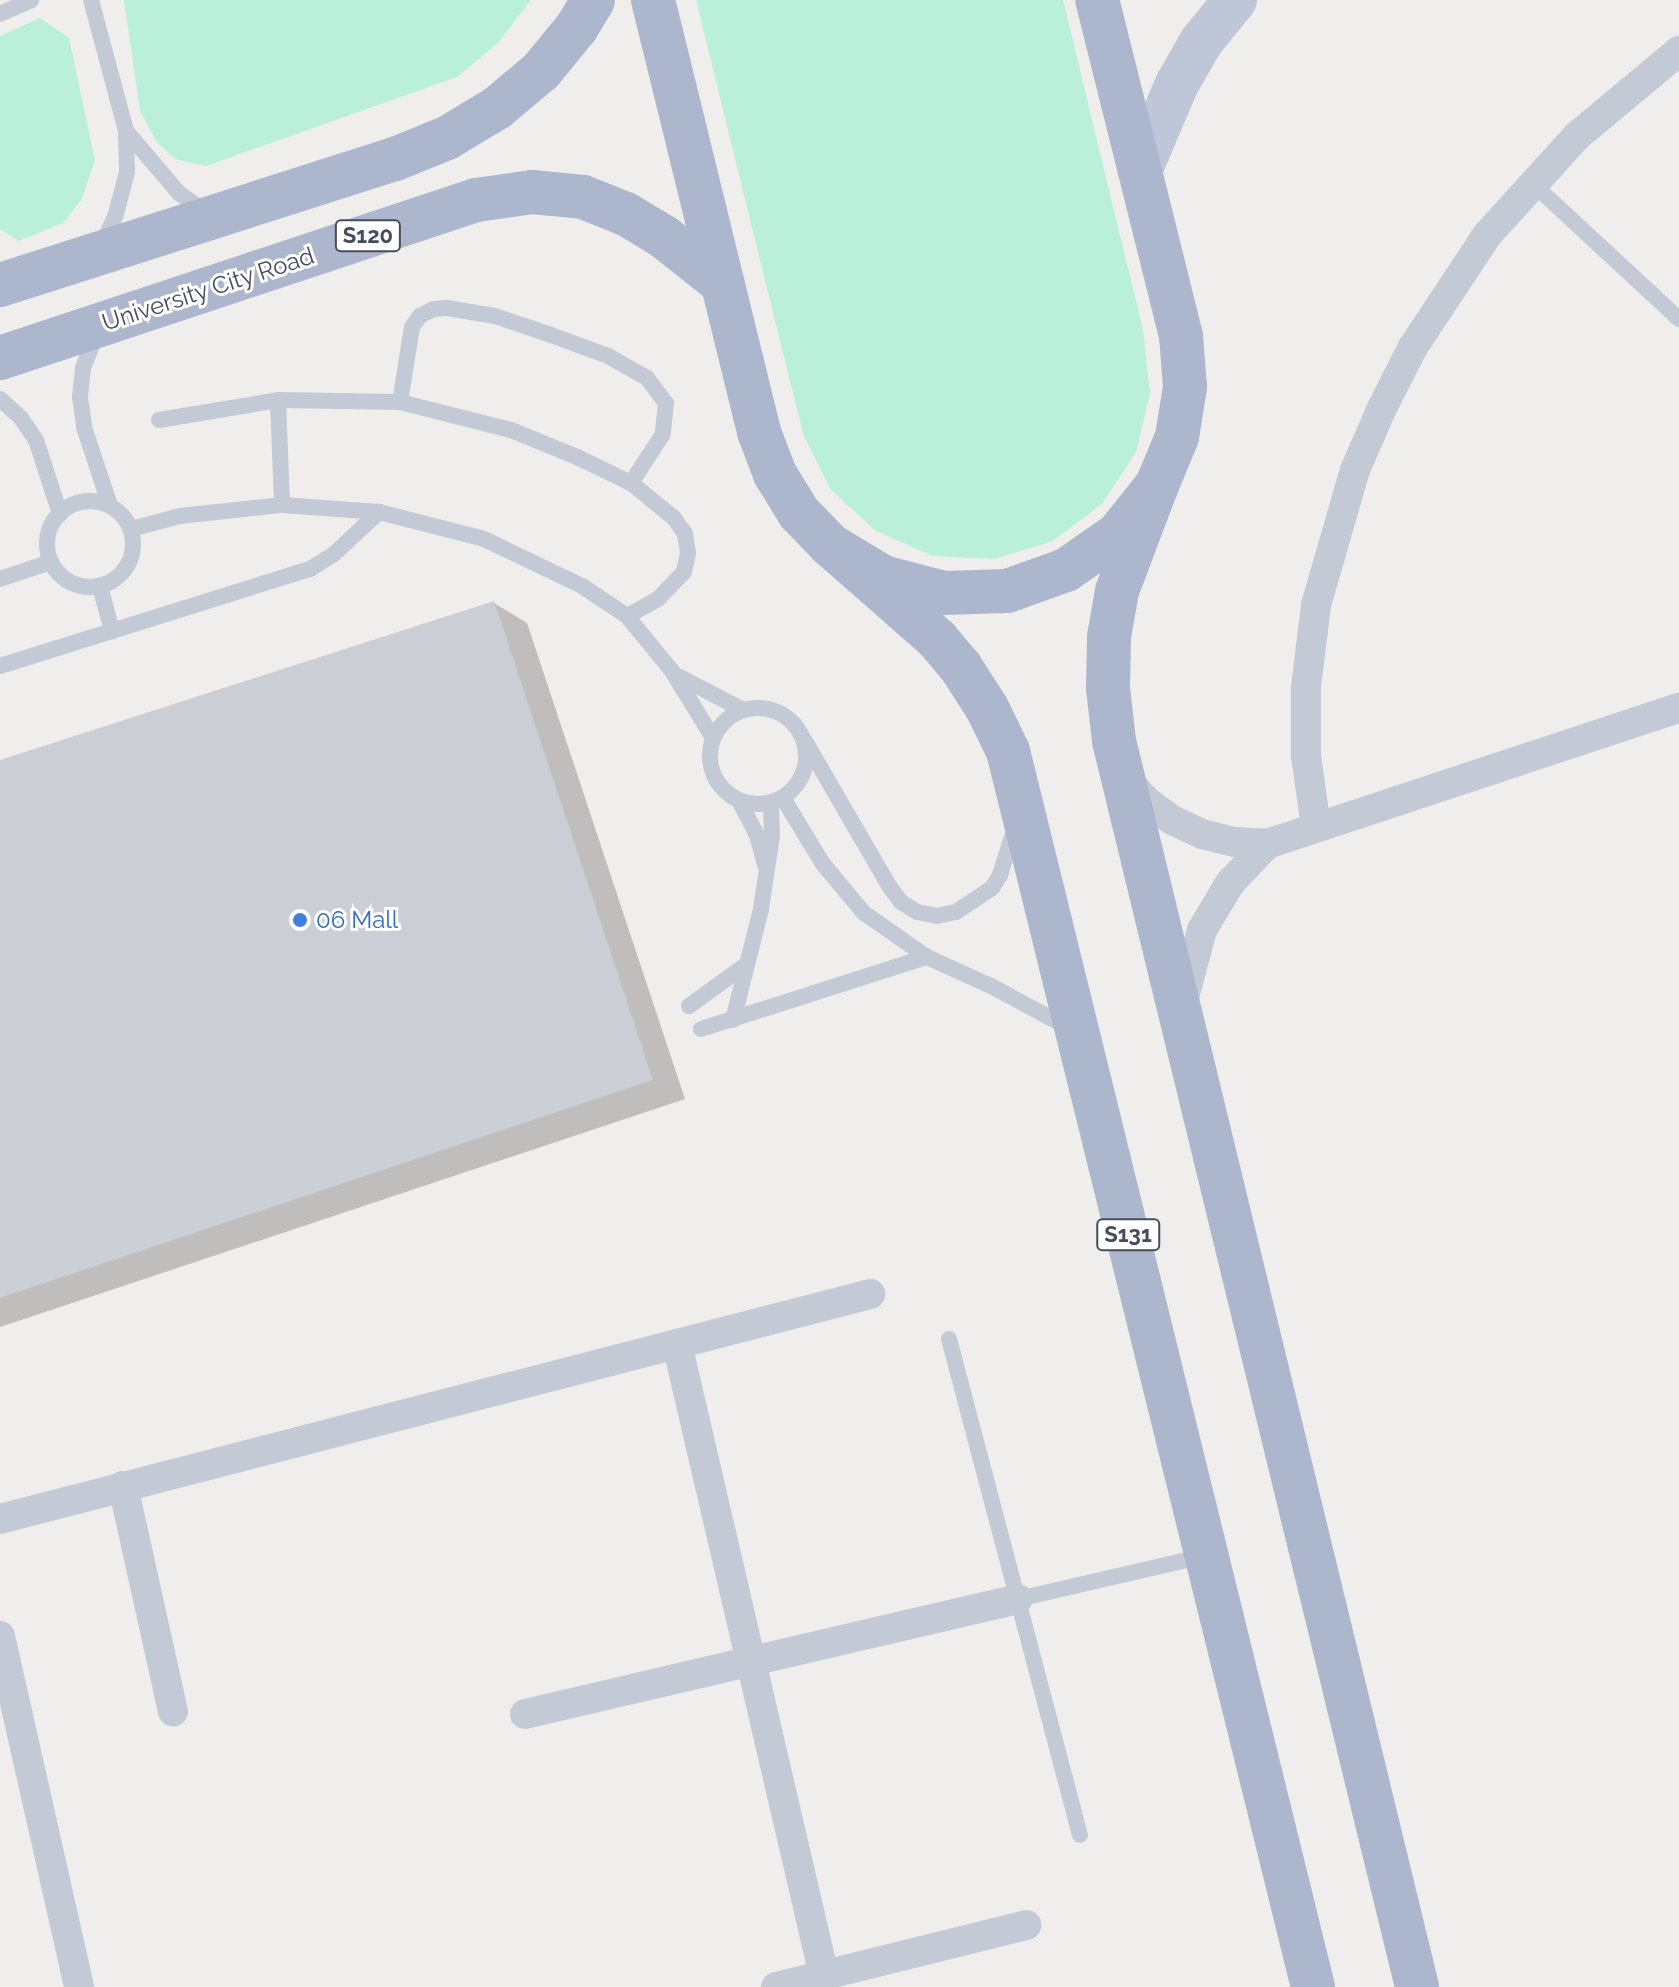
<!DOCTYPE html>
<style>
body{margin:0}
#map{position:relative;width:1679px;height:1987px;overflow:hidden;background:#f0eeed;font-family:Raleway,sans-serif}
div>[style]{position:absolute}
.green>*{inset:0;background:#baefd9}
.shadow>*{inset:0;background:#0003}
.building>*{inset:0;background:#ccced5}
.service>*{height:16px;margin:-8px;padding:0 8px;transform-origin:8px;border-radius:8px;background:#c3c9d5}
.service>.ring{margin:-8px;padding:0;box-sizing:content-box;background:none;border:16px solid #c3c9d5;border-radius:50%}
.minor>*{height:30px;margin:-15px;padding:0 15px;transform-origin:15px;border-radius:15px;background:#c3c9d5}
.secondary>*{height:44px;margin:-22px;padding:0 22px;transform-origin:22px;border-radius:22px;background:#bfc6d7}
.primary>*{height:44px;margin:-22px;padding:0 22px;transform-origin:22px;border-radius:22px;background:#acb6cd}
.dots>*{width:22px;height:22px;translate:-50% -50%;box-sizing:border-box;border:4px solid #fff;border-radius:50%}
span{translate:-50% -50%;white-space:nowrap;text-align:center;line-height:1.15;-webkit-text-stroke:6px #fff;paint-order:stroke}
.shield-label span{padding:2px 6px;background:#fff;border:2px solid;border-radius:6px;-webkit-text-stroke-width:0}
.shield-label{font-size:22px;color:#454c5b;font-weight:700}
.street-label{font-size:24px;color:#454c5b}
.shop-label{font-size:24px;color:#366cbe}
.left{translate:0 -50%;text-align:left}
</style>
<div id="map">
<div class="green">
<i style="clip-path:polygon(124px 0,531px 0,498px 43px,457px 77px,206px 166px,175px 159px,156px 141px,140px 111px)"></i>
<i style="clip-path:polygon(696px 0,1063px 0,1143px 330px,1150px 393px,1136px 452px,1102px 504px,1053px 541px,994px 559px,933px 556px,876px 531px,831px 490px,803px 434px)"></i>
<i style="clip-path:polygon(40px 18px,69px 38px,95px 160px,82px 199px,63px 223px,19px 241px,0 229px,0 36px)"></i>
</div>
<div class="shadow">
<i style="clip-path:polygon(494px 603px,527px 623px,685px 1099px,0 1327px,0 762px)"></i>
</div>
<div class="building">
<i style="clip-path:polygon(494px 601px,653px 1080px,0 1298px,0 760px)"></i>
</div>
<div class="service">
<i style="left:91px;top:0;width:136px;rotate:75deg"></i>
<i style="left:126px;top:131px;width:41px;rotate:88.6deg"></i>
<i style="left:127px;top:172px;width:43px;rotate:104.7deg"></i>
<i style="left:116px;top:214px;width:34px;rotate:114deg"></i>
<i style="left:0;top:14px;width:34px;rotate:-24deg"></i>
<i style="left:126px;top:131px;width:82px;rotate:49.5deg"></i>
<i style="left:179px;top:193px;width:34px;rotate:36deg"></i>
<i style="left:1531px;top:182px;width:202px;rotate:42.8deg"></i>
<i style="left:102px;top:333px;width:13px;rotate:132deg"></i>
<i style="left:93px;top:343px;width:27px;rotate:112deg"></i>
<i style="left:83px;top:368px;width:29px;rotate:96deg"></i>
<i style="left:80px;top:397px;width:30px;rotate:82deg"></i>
<i style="left:84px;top:427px;width:83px;rotate:71.8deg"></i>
<i style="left:0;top:399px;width:28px;rotate:42deg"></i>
<i style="left:21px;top:418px;width:27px;rotate:56deg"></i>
<i style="left:36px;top:440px;width:78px;rotate:72deg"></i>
<i style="left:278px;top:400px;width:105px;rotate:87.8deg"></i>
<i style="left:400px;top:402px;width:76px;rotate:-80.9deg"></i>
<i style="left:412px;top:327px;width:14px;rotate:-54deg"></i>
<i style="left:420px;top:316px;width:15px;rotate:-28deg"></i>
<i style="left:433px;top:309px;width:14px;rotate:-4deg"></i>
<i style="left:447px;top:308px;width:49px;rotate:9.5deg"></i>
<i style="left:495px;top:316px;width:59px;rotate:18.7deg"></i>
<i style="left:551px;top:335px;width:61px;rotate:20.2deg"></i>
<i style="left:608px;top:356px;width:45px;rotate:29.4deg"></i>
<i style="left:647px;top:378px;width:31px;rotate:53deg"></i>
<i style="left:666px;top:403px;width:31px;rotate:96deg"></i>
<i style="left:663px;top:434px;width:59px;rotate:123.1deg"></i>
<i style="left:159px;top:420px;width:121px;rotate:-9.5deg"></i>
<i style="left:278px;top:400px;width:122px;rotate:0.9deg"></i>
<i style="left:400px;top:402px;width:114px;rotate:14.2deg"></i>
<i style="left:511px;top:430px;width:71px;rotate:22.2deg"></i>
<i style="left:577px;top:457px;width:60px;rotate:25.7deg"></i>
<i style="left:631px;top:483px;width:55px;rotate:39.1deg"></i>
<i style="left:674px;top:518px;width:19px;rotate:55deg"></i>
<i style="left:685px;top:534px;width:19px;rotate:81deg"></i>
<i style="left:688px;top:553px;width:19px;rotate:102deg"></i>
<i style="left:684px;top:572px;width:37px;rotate:134deg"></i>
<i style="left:658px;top:599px;width:35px;rotate:151deg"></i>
<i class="ring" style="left:47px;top:501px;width:70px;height:70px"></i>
<i style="left:131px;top:529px;width:51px;rotate:-14.9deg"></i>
<i style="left:180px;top:516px;width:103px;rotate:-6.2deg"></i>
<i style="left:282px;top:505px;width:97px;rotate:4.1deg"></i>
<i style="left:379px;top:512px;width:108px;rotate:14.4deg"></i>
<i style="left:484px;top:539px;width:109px;rotate:25.6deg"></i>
<i style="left:582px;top:586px;width:54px;rotate:33.7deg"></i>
<i style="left:627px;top:616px;width:71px;rotate:50.7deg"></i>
<i style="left:672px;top:671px;width:79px;rotate:58.5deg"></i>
<i style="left:0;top:579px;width:54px;rotate:-18.4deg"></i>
<i style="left:100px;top:586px;width:47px;rotate:75.1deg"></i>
<i style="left:0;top:666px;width:325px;rotate:-17.4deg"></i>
<i style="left:310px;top:569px;width:28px;rotate:-32deg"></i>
<i style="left:334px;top:554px;width:62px;rotate:-43deg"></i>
<i style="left:680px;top:677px;width:71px;rotate:27.6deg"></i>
<i class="ring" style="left:710px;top:708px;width:80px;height:80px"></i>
<i style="left:805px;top:741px;width:168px;rotate:59.9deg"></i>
<i style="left:889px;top:886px;width:20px;rotate:53deg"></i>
<i style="left:901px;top:902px;width:19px;rotate:32deg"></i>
<i style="left:917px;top:912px;width:20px;rotate:11deg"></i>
<i style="left:937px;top:916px;width:19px;rotate:-12deg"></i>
<i style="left:956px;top:912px;width:43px;rotate:-33.7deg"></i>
<i style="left:992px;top:888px;width:15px;rotate:-58deg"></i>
<i style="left:1000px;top:875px;width:50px;rotate:-72.6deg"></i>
<i style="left:783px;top:798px;width:77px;rotate:58.8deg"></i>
<i style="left:823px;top:864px;width:64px;rotate:50.1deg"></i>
<i style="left:864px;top:913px;width:77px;rotate:34.9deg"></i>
<i style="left:927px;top:957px;width:70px;rotate:24.4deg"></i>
<i style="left:991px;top:986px;width:91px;rotate:28.3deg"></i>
<i style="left:740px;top:802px;width:37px;rotate:63deg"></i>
<i style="left:757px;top:835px;width:31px;rotate:75deg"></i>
<i style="left:689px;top:1006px;width:72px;rotate:-35.9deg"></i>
<i style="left:733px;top:1020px;width:114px;rotate:-75.8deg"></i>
<i style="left:761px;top:909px;width:74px;rotate:-81.4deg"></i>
<i style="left:772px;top:836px;width:33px;rotate:-92deg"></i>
<i style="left:701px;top:1029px;width:237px;rotate:-17.7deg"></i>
<i style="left:949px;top:1339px;width:513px;rotate:75.21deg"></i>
<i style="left:1018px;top:1599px;width:191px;rotate:-13deg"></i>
</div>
<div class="minor">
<i style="left:1124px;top:777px;width:33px;rotate:47deg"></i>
<i style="left:1146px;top:801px;width:32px;rotate:36deg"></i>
<i style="left:1172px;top:820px;width:33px;rotate:25deg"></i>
<i style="left:1202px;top:834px;width:33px;rotate:14deg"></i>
<i style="left:1234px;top:842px;width:33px;rotate:3deg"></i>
<i style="left:1267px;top:844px;width:434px;rotate:-18.3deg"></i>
<i style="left:1316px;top:827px;width:72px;rotate:-98deg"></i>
<i style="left:1306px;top:756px;width:69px;rotate:-90deg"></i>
<i style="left:1306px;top:687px;width:83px;rotate:-83deg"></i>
<i style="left:1316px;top:605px;width:141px;rotate:-73.9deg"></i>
<i style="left:1355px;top:470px;width:68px;rotate:-66.5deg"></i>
<i style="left:1382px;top:408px;width:68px;rotate:-63.1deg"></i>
<i style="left:1413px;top:347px;width:134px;rotate:-56.5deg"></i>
<i style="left:1487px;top:235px;width:134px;rotate:-47.7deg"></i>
<i style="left:1577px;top:136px;width:133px;rotate:-39.8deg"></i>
<i style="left:1182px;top:1005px;width:78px;rotate:-75.1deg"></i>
<i style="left:1202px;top:930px;width:55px;rotate:-59.2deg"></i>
<i style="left:1230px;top:883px;width:54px;rotate:-46.5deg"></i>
<i style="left:677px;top:1344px;width:648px;rotate:76.89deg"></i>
<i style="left:123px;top:1486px;width:231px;rotate:77.5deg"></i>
<i style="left:0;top:1519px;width:899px;rotate:-14.5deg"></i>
<i style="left:0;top:1636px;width:360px;rotate:77.3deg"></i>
<i style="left:525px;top:1714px;width:506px;rotate:-13.13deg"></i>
<i style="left:776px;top:1987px;width:258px;rotate:-13.9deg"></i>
</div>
<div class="secondary">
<i style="left:1140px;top:171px;width:95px;rotate:-67deg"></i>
<i style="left:1177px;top:84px;width:48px;rotate:-60.3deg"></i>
<i style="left:1201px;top:42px;width:54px;rotate:-51deg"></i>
</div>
<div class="primary">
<i style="left:653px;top:0;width:445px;rotate:76.2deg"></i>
<i style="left:759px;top:432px;width:45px;rotate:69.1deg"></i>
<i style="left:775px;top:474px;width:46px;rotate:58.4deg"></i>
<i style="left:799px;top:513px;width:45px;rotate:45.9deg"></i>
<i style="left:830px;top:545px;width:62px;rotate:31.1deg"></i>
<i style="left:883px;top:577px;width:63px;rotate:14.7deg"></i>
<i style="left:944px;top:593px;width:63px;rotate:-1.8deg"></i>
<i style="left:1007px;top:591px;width:63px;rotate:-19.6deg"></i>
<i style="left:1066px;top:570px;width:63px;rotate:-34.7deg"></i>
<i style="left:1118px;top:534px;width:63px;rotate:-51.5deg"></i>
<i style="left:1157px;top:485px;width:52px;rotate:-67.4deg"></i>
<i style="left:1177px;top:437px;width:51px;rotate:-80.9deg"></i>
<i style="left:1185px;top:387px;width:51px;rotate:-94.5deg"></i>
<i style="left:1181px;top:336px;width:346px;rotate:-104deg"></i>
<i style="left:0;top:285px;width:415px;rotate:-17.7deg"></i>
<i style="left:395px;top:159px;width:56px;rotate:-22deg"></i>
<i style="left:447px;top:138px;width:58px;rotate:-31deg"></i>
<i style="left:497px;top:108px;width:57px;rotate:-40.1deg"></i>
<i style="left:541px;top:71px;width:57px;rotate:-50.7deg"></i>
<i style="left:577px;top:27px;width:31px;rotate:-59deg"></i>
<i style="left:0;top:358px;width:502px;rotate:-18.36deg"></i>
<i style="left:476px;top:200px;width:57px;rotate:-8.1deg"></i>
<i style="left:532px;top:192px;width:51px;rotate:5.6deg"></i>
<i style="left:583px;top:197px;width:46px;rotate:21.6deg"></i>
<i style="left:626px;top:214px;width:44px;rotate:31.2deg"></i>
<i style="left:664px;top:237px;width:74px;rotate:38.4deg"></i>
<i style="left:1157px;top:485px;width:113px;rotate:110.7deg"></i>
<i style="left:1117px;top:591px;width:47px;rotate:99.9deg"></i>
<i style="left:1109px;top:637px;width:51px;rotate:91.1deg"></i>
<i style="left:1108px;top:688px;width:53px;rotate:83.5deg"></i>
<i style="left:1114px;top:741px;width:1282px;rotate:76.33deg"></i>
<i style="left:830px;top:545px;width:142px;rotate:41.3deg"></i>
<i style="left:937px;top:639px;width:35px;rotate:50deg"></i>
<i style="left:960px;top:666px;width:50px;rotate:57.3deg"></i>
<i style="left:987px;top:708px;width:48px;rotate:64deg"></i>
<i style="left:1008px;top:751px;width:1273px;rotate:76.14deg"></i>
</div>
<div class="dots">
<i style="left:300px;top:920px;background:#3f7fe0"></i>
</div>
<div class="shield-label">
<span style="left:368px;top:236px">S120</span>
<span style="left:1128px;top:1235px">S131</span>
</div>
<div class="street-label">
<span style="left:208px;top:289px;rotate:-18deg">University City Road</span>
</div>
<div class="shop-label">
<span class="left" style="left:316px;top:920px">06 Mall</span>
</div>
</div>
